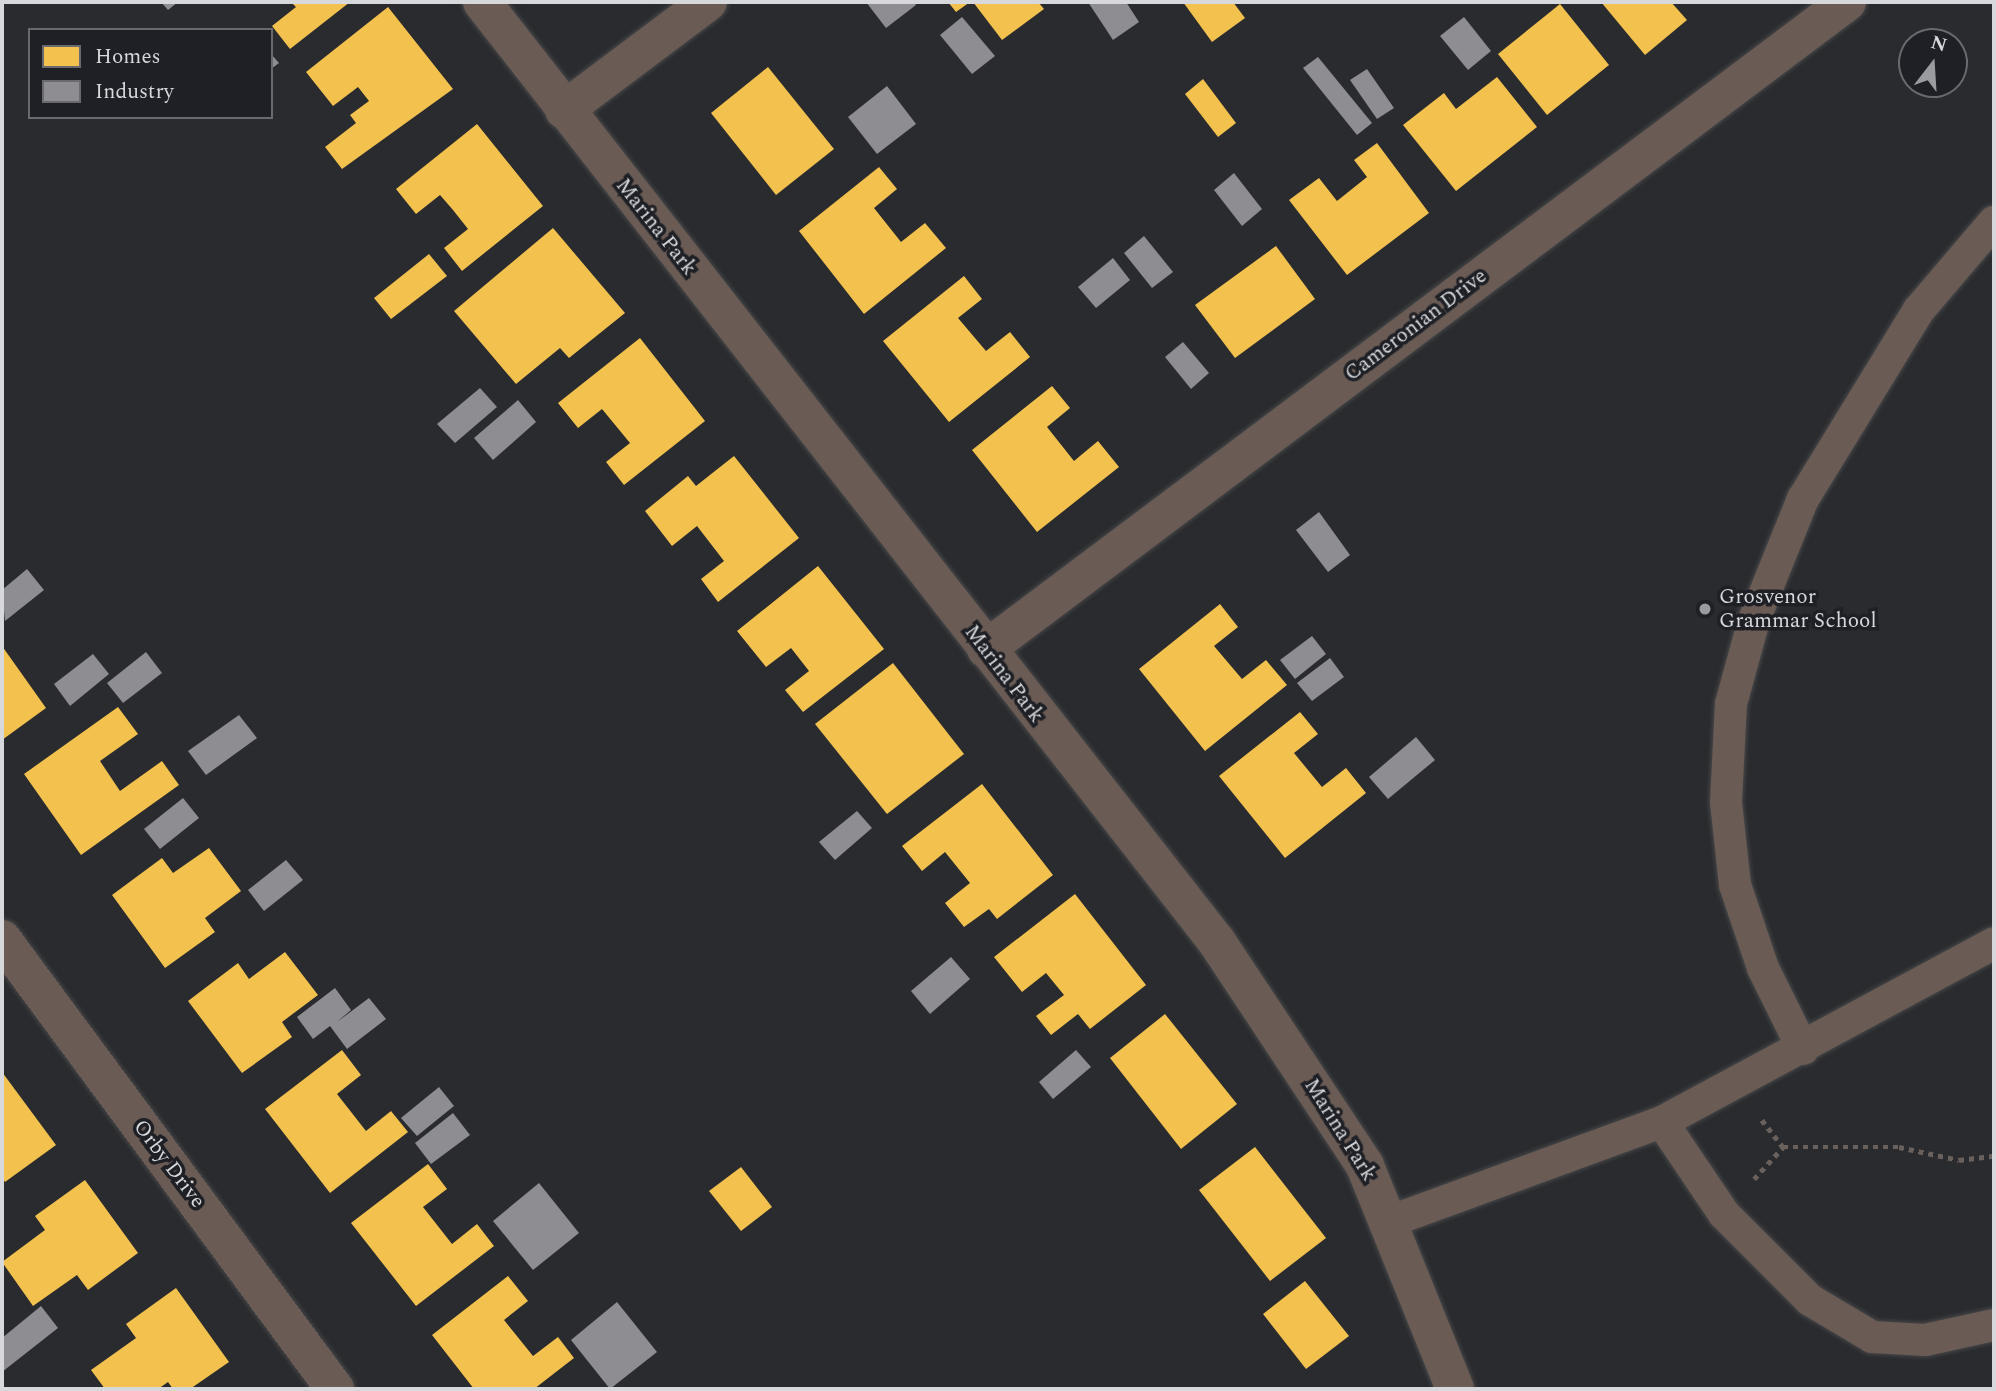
<!DOCTYPE html>
<style>
body{margin:0}
#map{position:relative;width:1996px;height:1391px;overflow:hidden;background:#2a2b2e;font-family:Spectral,serif}
div>[style]{position:absolute}
.homes>*{inset:0;background:#f2c14e}
.industry>*{inset:0;background:#8d8d92}
.path>*{height:4.5px;margin-top:-2.25px;transform-origin:0;background:repeating-linear-gradient(90deg,#6a615d 0 5px,transparent 0 10px)}
.roads{filter:drop-shadow(0 0 2px #464749) drop-shadow(0 0 2px #464749)}
.lane>*{height:32px;margin:-16px;padding:0 16px;transform-origin:16px;border-radius:16px;background:#6a5b54}
.street>*{height:38px;margin:-19px;padding:0 19px;transform-origin:19px;border-radius:19px;background:#6a5b54}
.dots>*{width:19px;height:19px;translate:-50% -50%;box-sizing:border-box;border:4px solid #1e2026;border-radius:50%}
span{translate:-50% -50%;white-space:nowrap;text-align:center;line-height:1.15;-webkit-text-stroke:7px #1e2026;paint-order:stroke}
.street-label{font-size:21px;color:#d6d8dc}
.poi-label{font-size:21px;color:#d6d8dc}
.left{translate:0 -50%;text-align:left}
.frame{position:absolute;inset:0;border:4px solid #d6d8dc;pointer-events:none}
.legend{position:absolute;left:28px;top:28px;width:245px;height:91px;box-sizing:border-box;background:#1e2026;border:2px solid #686a6f;margin:0;padding:9px 12px;list-style:none;font-size:21px;color:#d6d8dc}
.legend li{display:flex;align-items:center;gap:14px;height:35px}
.legend b{width:35px;border:2px solid #686a6f}
.north{position:absolute;left:1898px;top:28px;width:70px;height:70px;box-sizing:border-box;background:#1e2026;border:2px solid #686a6f;border-radius:50%;rotate:17deg;font-size:19px;font-weight:700;line-height:28px;text-align:center;color:#d6d8dc}
.north::after{content:'';display:block;margin:auto;width:24px;height:32px;background:#9a9b9f;clip-path:polygon(50% 0,100% 100%,50% 72%,0 100%)}
</style>
<div id="map">
<div class="homes">
<i style="clip-path:polygon(291px 2px,350px 2px,290px 49px,272px 26px,296px 7px)"></i>
<i style="clip-path:polygon(948px 2px,970px 2px,956px 12px)"></i>
<i style="clip-path:polygon(973px 2px,1038px 2px,1044px 9px,1002px 40px)"></i>
<i style="clip-path:polygon(1183px 2px,1233px 2px,1245px 18px,1212px 42px)"></i>
<i style="clip-path:polygon(1601px 2px,1671px 2px,1687px 20px,1645px 55px)"></i>
<i style="clip-path:polygon(1560px 4px,1609px 65px,1547px 115px,1498px 54px)"></i>
<i style="clip-path:polygon(388px 7px,453px 89px,342px 169px,325px 147px,356px 123px,350px 115px,369px 101px,358px 87px,333px 106px,306px 72px)"></i>
<i style="clip-path:polygon(768px 67px,834px 149px,776px 195px,711px 113px)"></i>
<i style="clip-path:polygon(1497px 77px,1537px 127px,1456px 191px,1403px 125px,1444px 93px,1456px 109px)"></i>
<i style="clip-path:polygon(1203px 79px,1236px 123px,1218px 137px,1185px 94px)"></i>
<i style="clip-path:polygon(477px 124px,543px 206px,462px 271px,444px 248px,468px 229px,453px 210px,440px 195px,416px 214px,396px 189px)"></i>
<i style="clip-path:polygon(1377px 143px,1429px 213px,1347px 275px,1289px 200px,1319px 178px,1337px 201px,1367px 177px,1354px 160px)"></i>
<i style="clip-path:polygon(879px 167px,897px 189px,874px 208px,901px 242px,925px 223px,946px 248px,864px 314px,799px 231px)"></i>
<i style="clip-path:polygon(553px 228px,625px 313px,569px 358px,560px 348px,516px 384px,454px 311px)"></i>
<i style="clip-path:polygon(1276px 246px,1315px 299px,1235px 358px,1195px 305px)"></i>
<i style="clip-path:polygon(429px 254px,447px 276px,391px 319px,374px 298px)"></i>
<i style="clip-path:polygon(964px 276px,982px 299px,958px 318px,986px 351px,1010px 332px,1030px 357px,949px 422px,883px 341px)"></i>
<i style="clip-path:polygon(640px 338px,705px 421px,624px 485px,606px 462px,630px 443px,602px 409px,578px 428px,558px 403px)"></i>
<i style="clip-path:polygon(1052px 386px,1070px 408px,1047px 427px,1074px 461px,1098px 441px,1119px 467px,1037px 532px,972px 450px)"></i>
<i style="clip-path:polygon(734px 456px,799px 538px,718px 602px,701px 579px,724px 561px,697px 526px,672px 546px,645px 511px,688px 476px,696px 486px)"></i>
<i style="clip-path:polygon(818px 566px,884px 649px,803px 712px,785px 690px,809px 671px,791px 648px,766px 667px,737px 631px)"></i>
<i style="clip-path:polygon(1220px 604px,1238px 627px,1214px 646px,1242px 679px,1266px 660px,1287px 685px,1205px 751px,1139px 669px)"></i>
<i style="clip-path:polygon(2px 646px,46px 708px,2px 740px)"></i>
<i style="clip-path:polygon(893px 663px,964px 754px,887px 814px,815px 724px)"></i>
<i style="clip-path:polygon(118px 707px,138px 734px,100px 761px,120px 791px,162px 761px,179px 785px,81px 855px,24px 774px)"></i>
<i style="clip-path:polygon(1300px 712px,1318px 734px,1294px 753px,1322px 787px,1346px 768px,1366px 793px,1285px 858px,1219px 776px)"></i>
<i style="clip-path:polygon(982px 784px,1053px 875px,997px 919px,989px 909px,964px 927px,945px 903px,970px 883px,945px 852px,922px 871px,902px 846px)"></i>
<i style="clip-path:polygon(209px 848px,241px 891px,205px 918px,215px 932px,165px 968px,112px 895px,162px 858px,173px 873px)"></i>
<i style="clip-path:polygon(1075px 894px,1146px 985px,1090px 1029px,1078px 1014px,1051px 1035px,1036px 1016px,1064px 995px,1046px 973px,1022px 992px,994px 957px)"></i>
<i style="clip-path:polygon(285px 952px,318px 995px,282px 1022px,292px 1037px,242px 1073px,188px 1001px,238px 963px,249px 979px)"></i>
<i style="clip-path:polygon(1165px 1014px,1237px 1104px,1181px 1149px,1110px 1058px)"></i>
<i style="clip-path:polygon(342px 1050px,361px 1075px,337px 1094px,366px 1131px,391px 1111px,408px 1132px,330px 1193px,265px 1109px)"></i>
<i style="clip-path:polygon(2px 1072px,56px 1145px,5px 1182px,2px 1177px)"></i>
<i style="clip-path:polygon(1255px 1147px,1326px 1238px,1270px 1281px,1199px 1190px)"></i>
<i style="clip-path:polygon(428px 1164px,447px 1189px,423px 1207px,452px 1244px,477px 1224px,494px 1246px,416px 1306px,351px 1223px)"></i>
<i style="clip-path:polygon(741px 1167px,772px 1207px,741px 1231px,709px 1191px)"></i>
<i style="clip-path:polygon(85px 1180px,138px 1253px,88px 1290px,77px 1275px,33px 1306px,2px 1262px,45px 1230px,35px 1216px)"></i>
<i style="clip-path:polygon(508px 1276px,528px 1301px,504px 1320px,533px 1356px,558px 1337px,574px 1358px,534px 1389px,474px 1389px,432px 1335px)"></i>
<i style="clip-path:polygon(1305px 1281px,1349px 1336px,1306px 1369px,1263px 1314px)"></i>
<i style="clip-path:polygon(176px 1288px,229px 1362px,190px 1389px,173px 1389px,168px 1382px,158px 1389px,105px 1389px,91px 1370px,136px 1338px,126px 1324px)"></i>
</div>
<div class="industry">
<i style="clip-path:polygon(161px 2px,178px 2px,168px 10px)"></i>
<i style="clip-path:polygon(866px 2px,914px 2px,916px 5px,886px 28px)"></i>
<i style="clip-path:polygon(1088px 2px,1126px 2px,1139px 22px,1113px 40px)"></i>
<i style="clip-path:polygon(962px 17px,995px 56px,972px 74px,940px 35px)"></i>
<i style="clip-path:polygon(1464px 17px,1491px 51px,1468px 70px,1440px 36px)"></i>
<i style="clip-path:polygon(271px 54px,279px 63px,271px 69px)"></i>
<i style="clip-path:polygon(1318px 57px,1372px 123px,1357px 135px,1303px 68px)"></i>
<i style="clip-path:polygon(1367px 69px,1394px 108px,1377px 119px,1350px 80px)"></i>
<i style="clip-path:polygon(887px 86px,916px 124px,877px 154px,848px 117px)"></i>
<i style="clip-path:polygon(1234px 173px,1262px 209px,1242px 226px,1214px 190px)"></i>
<i style="clip-path:polygon(1144px 236px,1173px 272px,1152px 288px,1124px 253px)"></i>
<i style="clip-path:polygon(1113px 258px,1130px 280px,1096px 308px,1078px 287px)"></i>
<i style="clip-path:polygon(1183px 342px,1209px 373px,1191px 389px,1165px 357px)"></i>
<i style="clip-path:polygon(480px 388px,497px 407px,455px 443px,437px 424px)"></i>
<i style="clip-path:polygon(518px 400px,536px 422px,493px 460px,474px 438px)"></i>
<i style="clip-path:polygon(1319px 512px,1350px 555px,1328px 572px,1296px 530px)"></i>
<i style="clip-path:polygon(27px 569px,44px 590px,5px 621px,2px 590px)"></i>
<i style="clip-path:polygon(1312px 636px,1326px 654px,1295px 679px,1280px 660px)"></i>
<i style="clip-path:polygon(146px 652px,162px 673px,123px 703px,107px 683px)"></i>
<i style="clip-path:polygon(93px 654px,109px 674px,70px 706px,54px 684px)"></i>
<i style="clip-path:polygon(1330px 658px,1344px 677px,1312px 701px,1297px 683px)"></i>
<i style="clip-path:polygon(239px 715px,257px 738px,206px 775px,188px 751px)"></i>
<i style="clip-path:polygon(1416px 737px,1435px 760px,1388px 799px,1369px 777px)"></i>
<i style="clip-path:polygon(183px 798px,199px 818px,160px 849px,144px 829px)"></i>
<i style="clip-path:polygon(857px 811px,872px 828px,835px 860px,819px 842px)"></i>
<i style="clip-path:polygon(286px 860px,303px 880px,264px 911px,248px 890px)"></i>
<i style="clip-path:polygon(951px 957px,970px 979px,930px 1014px,911px 991px)"></i>
<i style="clip-path:polygon(335px 988px,351px 1010px,337px 1022px,369px 998px,386px 1019px,347px 1049px,330px 1026px,313px 1039px,297px 1017px)"></i>
<i style="clip-path:polygon(1076px 1050px,1091px 1067px,1053px 1099px,1039px 1082px)"></i>
<i style="clip-path:polygon(439px 1087px,454px 1106px,417px 1136px,401px 1118px)"></i>
<i style="clip-path:polygon(453px 1113px,470px 1135px,431px 1164px,415px 1143px)"></i>
<i style="clip-path:polygon(539px 1183px,579px 1233px,533px 1270px,493px 1221px)"></i>
<i style="clip-path:polygon(617px 1302px,657px 1352px,610px 1389px,571px 1340px)"></i>
<i style="clip-path:polygon(41px 1306px,58px 1328px,2px 1372px,2px 1338px)"></i>
</div>
<div class="path">
<i style="left:1762px;top:1120px;width:34px;rotate:52deg"></i>
<i style="left:1754px;top:1179px;width:43px;rotate:-47.8deg"></i>
<i style="left:1783px;top:1147px;width:116px"></i>
<i style="left:1899px;top:1147px;width:61px;rotate:12.2deg"></i>
<i style="left:1959px;top:1160px;width:35px;rotate:-7deg"></i>
</div>
<div class="roads">
<div class="lane">
<i style="left:1803px;top:1049px;width:90px;rotate:-116.3deg"></i>
<i style="left:1763px;top:968px;width:88px;rotate:-108.6deg"></i>
<i style="left:1735px;top:885px;width:83px;rotate:-96.2deg"></i>
<i style="left:1726px;top:802px;width:98px;rotate:-87.1deg"></i>
<i style="left:1731px;top:704px;width:87px;rotate:-74.7deg"></i>
<i style="left:1754px;top:620px;width:131px;rotate:-68deg"></i>
<i style="left:1803px;top:499px;width:222px;rotate:-58.5deg"></i>
<i style="left:1919px;top:310px;width:116px;rotate:-49.6deg"></i>
<i style="left:1662px;top:1122px;width:111px;rotate:56deg"></i>
<i style="left:1724px;top:1214px;width:122px;rotate:45deg"></i>
<i style="left:1810px;top:1300px;width:72px;rotate:30.8deg"></i>
<i style="left:1872px;top:1337px;width:53px;rotate:3.2deg"></i>
<i style="left:1925px;top:1340px;width:71px;rotate:-12.3deg"></i>
<i style="left:1391px;top:1221px;width:289px;rotate:-20.1deg"></i>
<i style="left:1662px;top:1122px;width:377px;rotate:-28.3deg"></i>
</div>
<div class="street">
<i style="left:482px;top:2px;width:1193px;rotate:51.98deg"></i>
<i style="left:1217px;top:942px;width:268px;rotate:56.5deg"></i>
<i style="left:1365px;top:1166px;width:240px;rotate:68deg"></i>
<i style="left:564px;top:110px;width:180px;rotate:-36.9deg"></i>
<i style="left:986px;top:649px;width:1077px;rotate:-36.92deg"></i>
<i style="left:2px;top:939px;width:560px;rotate:53.5deg"></i>
</div>
</div>
<div class="dots">
<i style="left:1705px;top:609px;background:#9a9b9f"></i>
</div>
<div class="street-label">
<span style="left:656px;top:227px;rotate:52deg">Marina Park</span>
<span style="left:1416px;top:325px;rotate:-37deg">Cameronian Drive</span>
<span style="left:1004px;top:674px;rotate:53deg">Marina Park</span>
<span style="left:1340px;top:1130px;rotate:58deg">Marina Park</span>
<span style="left:169px;top:1164px;rotate:53deg">Orby Drive</span>
</div>
<div class="poi-label">
<span class="left" style="left:1719px;top:609px">Grosvenor<br>Grammar School</span>
</div>
<div class="frame"></div>
<ul class="legend">
<li><b style="height:19px;background:#f2c14e"></b>Homes</li>
<li><b style="height:19px;background:#8d8d92"></b>Industry</li>
</ul>
<div class="north">N</div>
</div>
